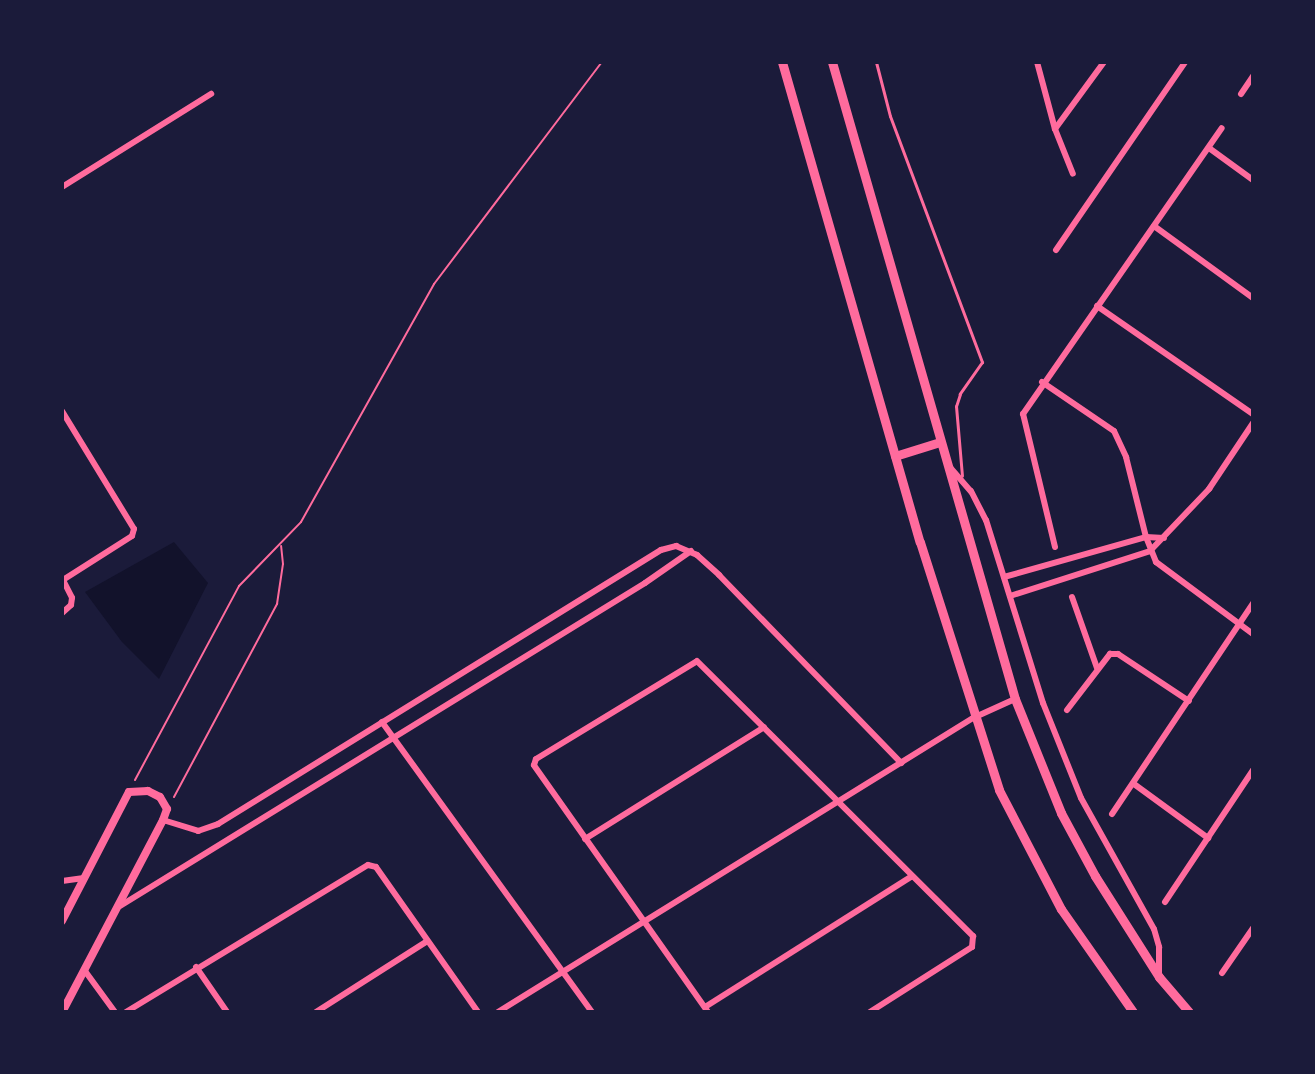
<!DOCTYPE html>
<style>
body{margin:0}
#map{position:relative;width:1315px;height:1074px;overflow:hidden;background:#1b1b3a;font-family:Signika,sans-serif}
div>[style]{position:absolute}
.water>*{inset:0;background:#12122b}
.path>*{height:2px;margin:-1px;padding:0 1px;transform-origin:1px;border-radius:1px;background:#ff6b9d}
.service>*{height:3px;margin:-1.5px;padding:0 1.5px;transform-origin:1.5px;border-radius:1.5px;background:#ff6b9d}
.minor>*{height:6px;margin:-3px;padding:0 3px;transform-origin:3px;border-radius:3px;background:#ff6b9d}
.tertiary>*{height:8px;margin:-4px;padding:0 4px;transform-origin:4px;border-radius:4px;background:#ff6b9d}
.secondary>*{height:9px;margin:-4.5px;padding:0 4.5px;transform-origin:4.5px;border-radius:4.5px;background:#ff6b9d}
span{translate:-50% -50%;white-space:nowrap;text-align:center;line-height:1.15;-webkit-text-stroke:8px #1b1b3a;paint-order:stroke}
.frame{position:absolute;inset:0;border:64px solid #1b1b3a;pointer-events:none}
</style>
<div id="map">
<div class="water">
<i style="clip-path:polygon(174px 542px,208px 583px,159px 679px,122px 642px,85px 592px)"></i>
</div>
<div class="path">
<i style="left:135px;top:780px;width:220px;rotate:-61.8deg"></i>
<i style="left:239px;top:586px;width:89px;rotate:-45.9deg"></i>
<i style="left:301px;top:522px;width:273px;rotate:-60.8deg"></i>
<i style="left:434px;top:284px;width:278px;rotate:-52.9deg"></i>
<i style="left:174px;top:797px;width:219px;rotate:-61.9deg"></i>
<i style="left:277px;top:604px;width:40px;rotate:-81.5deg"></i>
<i style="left:283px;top:564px;width:18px;rotate:-96deg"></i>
</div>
<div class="service">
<i style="left:876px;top:62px;width:56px;rotate:75.5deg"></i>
<i style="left:890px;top:116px;width:263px;rotate:69.5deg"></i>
<i style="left:982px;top:362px;width:39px;rotate:125deg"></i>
<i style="left:960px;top:394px;width:13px;rotate:108deg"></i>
<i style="left:956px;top:406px;width:70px;rotate:85.1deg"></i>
</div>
<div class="minor">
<i style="left:1037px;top:62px;width:69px;rotate:75deg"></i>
<i style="left:1055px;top:129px;width:48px;rotate:68.2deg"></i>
<i style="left:1241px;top:94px;width:22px;rotate:-56deg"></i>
<i style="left:1055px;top:129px;width:83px;rotate:-53.8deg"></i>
<i style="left:1209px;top:148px;width:54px;rotate:36deg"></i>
<i style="left:62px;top:187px;width:176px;rotate:-32deg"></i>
<i style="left:1154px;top:226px;width:122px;rotate:36deg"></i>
<i style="left:1056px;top:250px;width:228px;rotate:-55.5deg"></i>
<i style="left:1097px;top:306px;width:190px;rotate:34.7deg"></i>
<i style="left:1042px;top:382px;width:87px;rotate:34.2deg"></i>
<i style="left:1114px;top:431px;width:29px;rotate:65deg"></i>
<i style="left:1126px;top:457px;width:82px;rotate:76deg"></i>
<i style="left:1146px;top:537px;width:27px;rotate:68deg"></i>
<i style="left:1156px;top:562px;width:121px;rotate:36.6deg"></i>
<i style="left:62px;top:411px;width:138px;rotate:58.6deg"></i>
<i style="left:134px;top:529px;width:7px;rotate:106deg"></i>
<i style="left:132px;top:536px;width:82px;rotate:147.5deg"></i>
<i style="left:948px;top:465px;width:35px;rotate:49deg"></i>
<i style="left:971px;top:491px;width:33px;rotate:63deg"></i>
<i style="left:986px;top:520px;width:192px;rotate:72.7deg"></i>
<i style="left:1043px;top:703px;width:102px;rotate:68.2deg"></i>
<i style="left:1081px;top:798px;width:150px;rotate:60.9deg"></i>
<i style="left:1154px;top:929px;width:19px;rotate:74deg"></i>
<i style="left:1159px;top:947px;width:30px;rotate:90deg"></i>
<i style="left:1055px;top:547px;width:137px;rotate:-103.5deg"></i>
<i style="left:1023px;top:414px;width:348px;rotate:-55.2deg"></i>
<i style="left:1004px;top:577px;width:148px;rotate:-15.7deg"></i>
<i style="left:1146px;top:537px;width:18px;rotate:3deg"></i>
<i style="left:62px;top:578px;width:22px;rotate:63deg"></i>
<i style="left:72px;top:598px;width:7px;rotate:98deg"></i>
<i style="left:71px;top:605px;width:12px;rotate:138deg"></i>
<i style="left:1010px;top:596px;width:147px;rotate:-17.8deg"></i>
<i style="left:1150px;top:551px;width:86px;rotate:-46.4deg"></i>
<i style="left:1209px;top:489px;width:79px;rotate:-56.3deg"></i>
<i style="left:1072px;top:597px;width:75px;rotate:70.6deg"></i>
<i style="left:1067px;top:710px;width:71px;rotate:-52.5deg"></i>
<i style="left:1110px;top:654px;width:8px"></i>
<i style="left:1118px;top:654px;width:85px;rotate:33.5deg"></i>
<i style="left:382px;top:722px;width:358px;rotate:54.1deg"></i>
<i style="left:1134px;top:784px;width:92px;rotate:36.1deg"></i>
<i style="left:1112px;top:814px;width:254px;rotate:-56.2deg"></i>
<i style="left:163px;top:820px;width:37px;rotate:17deg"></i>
<i style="left:198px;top:831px;width:21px;rotate:-19deg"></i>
<i style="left:218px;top:824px;width:521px;rotate:-31.74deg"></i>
<i style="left:661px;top:550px;width:16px;rotate:-15deg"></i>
<i style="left:676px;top:546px;width:23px;rotate:23deg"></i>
<i style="left:697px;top:555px;width:30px;rotate:42deg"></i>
<i style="left:719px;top:575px;width:262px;rotate:45.9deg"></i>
<i style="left:585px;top:839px;width:211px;rotate:-32deg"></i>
<i style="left:62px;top:881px;width:22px;rotate:-8deg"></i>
<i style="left:1165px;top:902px;width:159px;rotate:-56.3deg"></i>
<i style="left:120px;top:906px;width:616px;rotate:-31.6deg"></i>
<i style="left:645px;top:583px;width:56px;rotate:-34.8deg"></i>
<i style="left:196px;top:967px;width:55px;rotate:55.4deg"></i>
<i style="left:85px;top:971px;width:51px;rotate:53.8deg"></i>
<i style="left:1222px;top:973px;width:55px;rotate:-55.4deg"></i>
<i style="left:705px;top:1007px;width:244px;rotate:-32.3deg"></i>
<i style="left:126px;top:1012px;width:283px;rotate:-31.3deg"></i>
<i style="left:368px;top:865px;width:8px;rotate:14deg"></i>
<i style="left:376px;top:867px;width:177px;rotate:54.9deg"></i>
<i style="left:316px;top:1012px;width:130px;rotate:-32.5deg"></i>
<i style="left:498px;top:1012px;width:559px;rotate:-31.76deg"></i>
<i style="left:973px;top:718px;width:46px;rotate:-24.3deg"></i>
<i style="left:708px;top:1012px;width:302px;rotate:-125.2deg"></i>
<i style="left:534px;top:765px;width:6px;rotate:-72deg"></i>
<i style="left:536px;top:759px;width:188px;rotate:-31.3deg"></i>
<i style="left:697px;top:661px;width:390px;rotate:44.9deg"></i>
<i style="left:973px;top:936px;width:11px;rotate:95deg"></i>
<i style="left:972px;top:947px;width:121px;rotate:147.5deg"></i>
</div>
<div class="tertiary">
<i style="left:62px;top:921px;width:145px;rotate:-62.6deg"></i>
<i style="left:129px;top:792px;width:19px;rotate:-3deg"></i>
<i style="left:148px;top:791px;width:13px;rotate:27deg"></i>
<i style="left:160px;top:797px;width:14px;rotate:60deg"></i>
<i style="left:167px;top:809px;width:12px;rotate:110deg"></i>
<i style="left:163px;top:820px;width:217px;rotate:117.7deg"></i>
</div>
<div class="secondary">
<i style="left:782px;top:62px;width:499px;rotate:74deg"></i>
<i style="left:920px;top:542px;width:260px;rotate:72.3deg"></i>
<i style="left:999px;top:790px;width:134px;rotate:62.5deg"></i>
<i style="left:1061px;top:909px;width:126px;rotate:55deg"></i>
<i style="left:832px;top:62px;width:663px;rotate:73.97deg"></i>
<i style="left:1015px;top:699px;width:123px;rotate:68deg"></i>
<i style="left:1061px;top:813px;width:72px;rotate:61.6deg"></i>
<i style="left:1095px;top:876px;width:120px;rotate:57.6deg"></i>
<i style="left:1159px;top:977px;width:46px;rotate:49.4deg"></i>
<i style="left:895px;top:456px;width:47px;rotate:-17.3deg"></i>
</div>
<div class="frame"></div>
</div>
